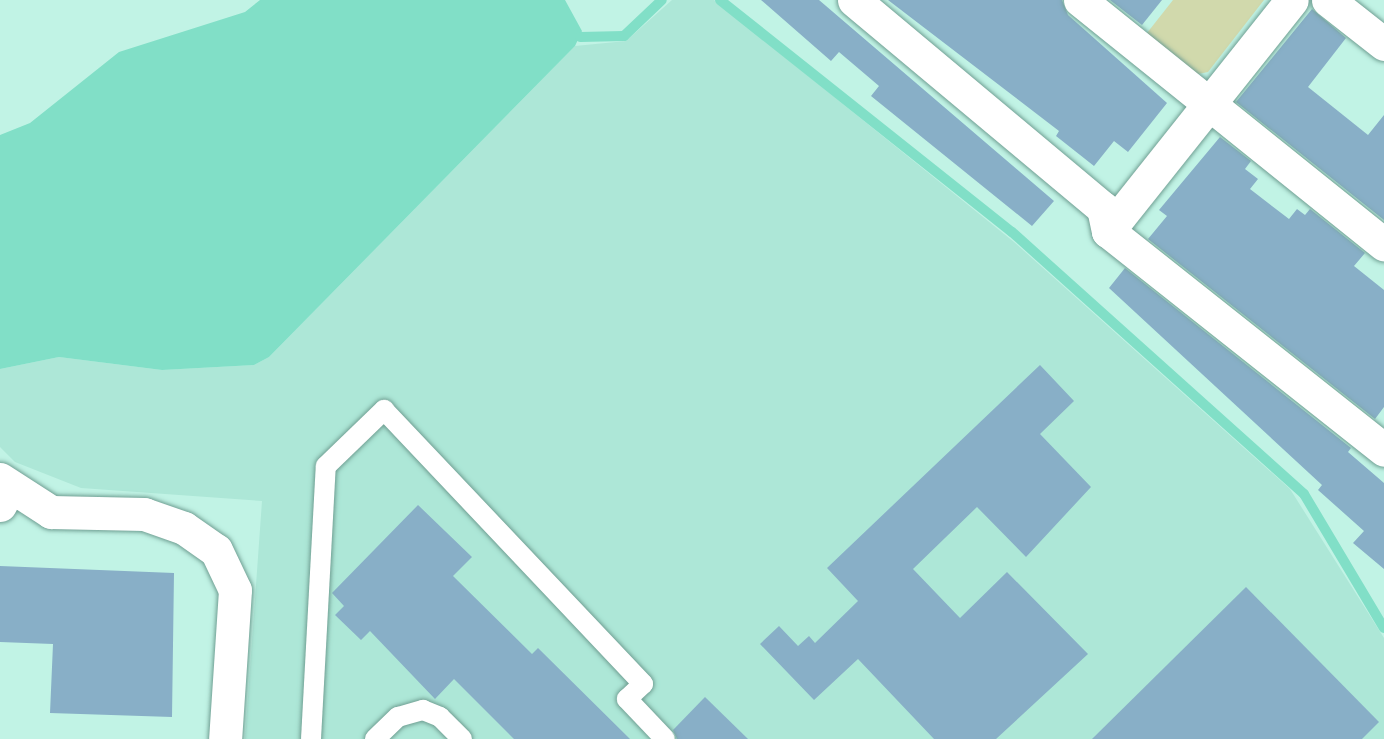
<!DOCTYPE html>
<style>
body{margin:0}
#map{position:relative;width:1384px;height:739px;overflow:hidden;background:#c1f3e5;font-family:"PT Sans Narrow",sans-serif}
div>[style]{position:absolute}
.built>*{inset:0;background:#ade7d7}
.green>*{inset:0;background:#d1d9ac}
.water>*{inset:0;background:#81dfc7}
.stream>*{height:10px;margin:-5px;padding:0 5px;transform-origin:5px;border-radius:5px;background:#81dfc7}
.building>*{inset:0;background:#88afc7}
.roads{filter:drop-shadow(0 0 2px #709f93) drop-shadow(0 0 2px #709f93)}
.service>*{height:20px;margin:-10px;padding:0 10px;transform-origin:10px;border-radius:10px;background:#fff}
.minor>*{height:33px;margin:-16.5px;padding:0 16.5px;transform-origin:16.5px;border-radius:16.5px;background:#fff}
.tertiary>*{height:33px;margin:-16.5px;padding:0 16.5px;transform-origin:16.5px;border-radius:16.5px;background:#fff}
span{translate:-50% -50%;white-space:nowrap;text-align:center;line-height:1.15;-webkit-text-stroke:5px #d6fef3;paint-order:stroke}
</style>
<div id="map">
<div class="built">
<i style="clip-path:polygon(672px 0,714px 0,1014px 242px,1290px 489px,1384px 638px,1384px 739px,245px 739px,262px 501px,81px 488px,15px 462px,0 447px,0 369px,59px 357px,162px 370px,254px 365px,269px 357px,575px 46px,626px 41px)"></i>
</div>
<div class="green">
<i style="clip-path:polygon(1173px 0,1264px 0,1208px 72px,1198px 74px,1147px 33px)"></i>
</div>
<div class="water">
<i style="clip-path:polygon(260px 0,565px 0,582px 31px,575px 46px,269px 357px,254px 365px,162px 370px,59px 357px,0 369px,0 135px,30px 123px,119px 52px,245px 12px)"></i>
</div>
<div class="stream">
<i style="left:720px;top:0;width:373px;rotate:38.5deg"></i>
<i style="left:1012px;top:232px;width:392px;rotate:41.9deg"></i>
<i style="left:1304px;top:494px;width:156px;rotate:59.2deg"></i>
<i style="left:580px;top:37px;width:44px;rotate:-1.3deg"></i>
<i style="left:624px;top:36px;width:52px;rotate:-43.5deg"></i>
</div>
<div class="building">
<i style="clip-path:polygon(761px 0,819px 0,1054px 201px,1032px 226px,871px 96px,879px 86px,839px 52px,831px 61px)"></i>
<i style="clip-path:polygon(888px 0,1062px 0,1068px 15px,1167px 103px,1128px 152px,1114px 141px,1094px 166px,1056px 136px,1059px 131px)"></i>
<i style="clip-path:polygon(1110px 0,1162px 0,1142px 25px)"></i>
<i style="clip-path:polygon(1312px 9px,1346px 38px,1308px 87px,1368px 135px,1384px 115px,1384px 220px,1236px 102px)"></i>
<i style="clip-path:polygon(1220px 137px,1251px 161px,1245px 169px,1258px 179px,1250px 189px,1289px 219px,1297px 209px,1305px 215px,1310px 209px,1365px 253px,1354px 266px,1384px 290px,1384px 407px,1375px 419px,1148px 239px,1167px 216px,1159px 210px)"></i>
<i style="clip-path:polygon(1125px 268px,1351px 448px,1348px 452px,1384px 483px,1384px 569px,1353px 543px,1364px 531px,1318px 490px,1322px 485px,1109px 288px)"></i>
<i style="clip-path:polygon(1040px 365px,1074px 401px,1040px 434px,1091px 487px,1026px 557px,977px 507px,913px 569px,960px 618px,1007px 572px,1088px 654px,996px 739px,934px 739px,858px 659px,814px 700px,760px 644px,779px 626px,798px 646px,809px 636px,815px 643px,858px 601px,827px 568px)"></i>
<i style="clip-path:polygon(418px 505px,472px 557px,453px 576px,532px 654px,538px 648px,630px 739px,514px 739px,454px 679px,435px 699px,370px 631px,361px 640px,335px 615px,344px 606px,332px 593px)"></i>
<i style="clip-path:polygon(0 566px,174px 573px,172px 717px,50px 713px,53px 644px,0 642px)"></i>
<i style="clip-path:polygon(1246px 587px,1379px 722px,1362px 739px,1092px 739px)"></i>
<i style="clip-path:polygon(705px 697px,748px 739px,677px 739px,673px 730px)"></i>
</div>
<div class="roads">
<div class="service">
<i style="left:311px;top:739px;width:273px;rotate:-86.9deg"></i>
<i style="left:326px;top:466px;width:81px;rotate:-44deg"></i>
<i style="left:384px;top:410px;width:377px;rotate:46.6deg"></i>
<i style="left:643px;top:684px;width:22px;rotate:137deg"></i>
<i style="left:627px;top:699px;width:55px;rotate:46.5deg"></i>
<i style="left:375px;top:739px;width:32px;rotate:-44deg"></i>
<i style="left:398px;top:717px;width:26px;rotate:-16deg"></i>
<i style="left:423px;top:710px;width:18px;rotate:22deg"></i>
<i style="left:440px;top:717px;width:31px;rotate:45deg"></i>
</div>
<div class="minor">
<i style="left:854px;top:0;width:324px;rotate:39.9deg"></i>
<i style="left:1103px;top:208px;width:24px;rotate:78deg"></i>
<i style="left:1108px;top:231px;width:352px;rotate:38.4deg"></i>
<i style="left:1080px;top:0;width:390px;rotate:38.8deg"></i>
<i style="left:1328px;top:0;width:71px;rotate:38.2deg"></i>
<i style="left:1108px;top:231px;width:295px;rotate:-51.5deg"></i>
<i style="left:0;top:505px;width:19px;rotate:-62deg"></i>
<i style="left:216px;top:550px;width:44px;rotate:64.6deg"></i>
<i style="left:235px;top:590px;width:149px;rotate:93.8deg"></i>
</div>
<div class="tertiary">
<i style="left:0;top:479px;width:61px;rotate:32.9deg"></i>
<i style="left:51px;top:512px;width:93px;rotate:1.2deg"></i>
<i style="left:144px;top:514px;width:42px;rotate:19.3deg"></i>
<i style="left:184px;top:528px;width:39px;rotate:35deg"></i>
</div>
</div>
</div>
